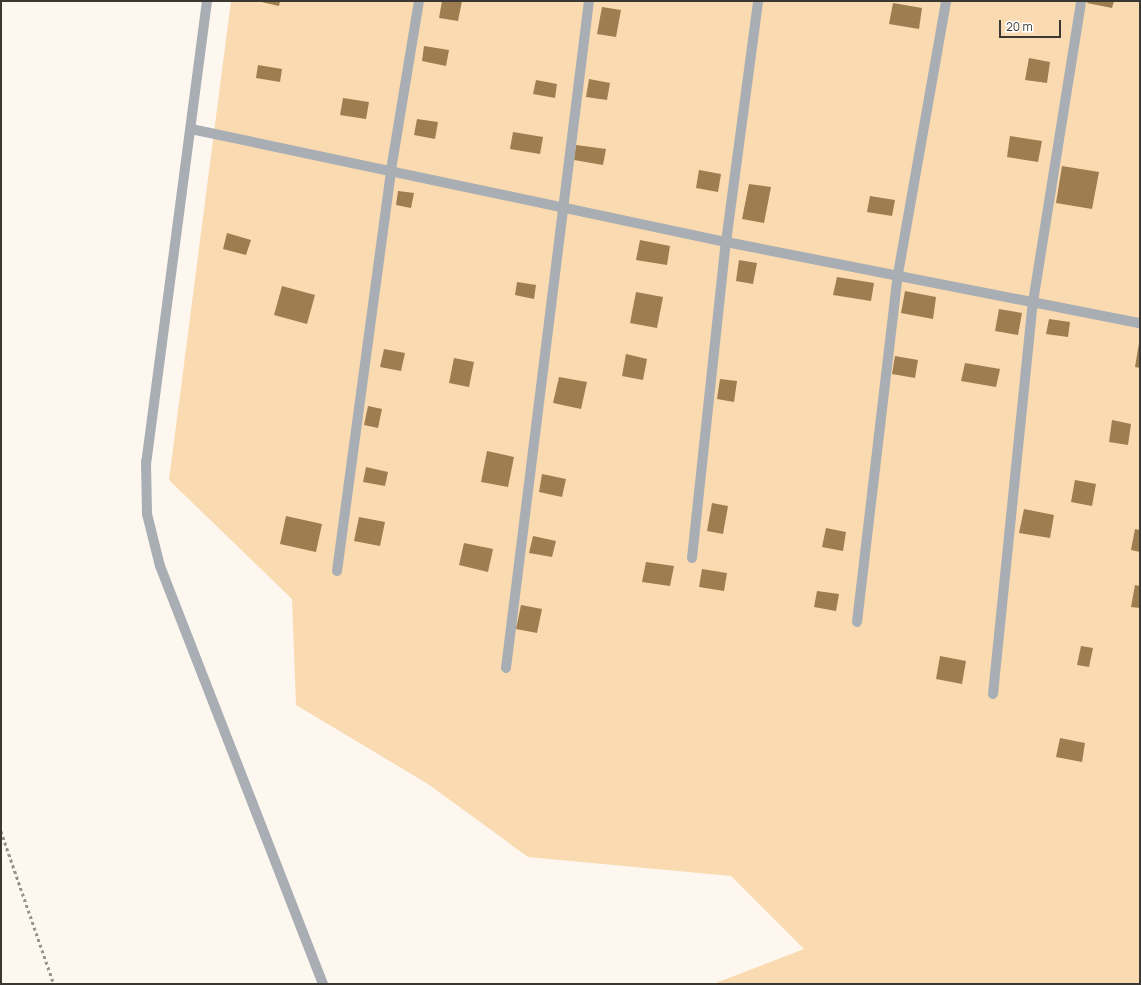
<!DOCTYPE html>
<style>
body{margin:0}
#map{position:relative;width:1141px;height:985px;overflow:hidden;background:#fef7ef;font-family:Manrope,sans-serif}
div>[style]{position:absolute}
.green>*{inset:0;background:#fadab1}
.building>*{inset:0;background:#9e7d51}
.path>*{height:2.5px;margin-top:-1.25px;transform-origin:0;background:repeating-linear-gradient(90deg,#98928c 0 3px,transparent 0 6px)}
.minor>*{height:10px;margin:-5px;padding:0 5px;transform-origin:5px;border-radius:5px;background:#a8aeb3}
span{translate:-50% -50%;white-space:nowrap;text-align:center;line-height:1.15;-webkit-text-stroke:3.5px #fff;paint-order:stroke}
.frame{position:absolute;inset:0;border:2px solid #3b3732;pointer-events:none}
.scale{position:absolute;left:999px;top:20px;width:62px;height:18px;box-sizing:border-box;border:2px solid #3b3732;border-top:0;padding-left:5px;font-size:12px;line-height:14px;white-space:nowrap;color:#3b3732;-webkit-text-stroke:3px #fff;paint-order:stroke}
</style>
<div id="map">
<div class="green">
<i style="clip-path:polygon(231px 1px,1140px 1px,1140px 984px,713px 984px,804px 949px,731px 876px,528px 857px,428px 784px,296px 705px,292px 599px,169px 480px)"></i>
</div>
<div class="building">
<i style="clip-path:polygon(257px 1px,280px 1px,279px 6px)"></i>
<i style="clip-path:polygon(442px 1px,462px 1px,458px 21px,439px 18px)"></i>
<i style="clip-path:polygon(1088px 1px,1114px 1px,1112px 8px,1087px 3px)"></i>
<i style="clip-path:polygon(893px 3px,922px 8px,919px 29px,889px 24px)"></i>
<i style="clip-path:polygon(602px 7px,621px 10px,616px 37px,597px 34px)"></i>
<i style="clip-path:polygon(424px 46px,449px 50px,446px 66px,422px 61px)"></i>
<i style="clip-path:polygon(1029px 58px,1050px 62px,1047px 83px,1025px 80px)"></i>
<i style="clip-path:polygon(258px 65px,282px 69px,280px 82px,256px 78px)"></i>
<i style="clip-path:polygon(589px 79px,610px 83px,607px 100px,586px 97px)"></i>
<i style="clip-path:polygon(536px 80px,557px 84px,555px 98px,533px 94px)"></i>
<i style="clip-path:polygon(343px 98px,369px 102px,366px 119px,340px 115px)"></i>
<i style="clip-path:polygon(417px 119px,438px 122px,435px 139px,414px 135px)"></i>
<i style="clip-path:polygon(513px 132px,543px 137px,540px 154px,510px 149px)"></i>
<i style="clip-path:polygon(1010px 136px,1042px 141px,1038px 162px,1007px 157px)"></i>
<i style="clip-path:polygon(576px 145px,606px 149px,603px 165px,574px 160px)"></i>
<i style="clip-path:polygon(1062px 166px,1099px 172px,1092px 209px,1056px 203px)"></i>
<i style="clip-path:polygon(699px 170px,721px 174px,718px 192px,696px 188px)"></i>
<i style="clip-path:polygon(749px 184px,771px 187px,764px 223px,742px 219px)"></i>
<i style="clip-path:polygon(398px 191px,414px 193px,411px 208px,396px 205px)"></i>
<i style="clip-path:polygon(870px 196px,895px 200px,892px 216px,867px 212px)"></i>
<i style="clip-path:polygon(227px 233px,251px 240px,246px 255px,223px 249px)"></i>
<i style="clip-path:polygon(640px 240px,670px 246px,667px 265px,636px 260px)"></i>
<i style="clip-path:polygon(739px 260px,757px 263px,753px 284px,736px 281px)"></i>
<i style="clip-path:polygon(837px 277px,874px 283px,871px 301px,833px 295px)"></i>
<i style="clip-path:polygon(517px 282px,536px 285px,534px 299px,515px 295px)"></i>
<i style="clip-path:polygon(282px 286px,315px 295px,307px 324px,274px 315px)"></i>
<i style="clip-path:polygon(905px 291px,936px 297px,933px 319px,901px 313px)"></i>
<i style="clip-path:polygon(636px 292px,663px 297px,657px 328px,630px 323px)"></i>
<i style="clip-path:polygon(999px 309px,1022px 313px,1018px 335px,995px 331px)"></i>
<i style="clip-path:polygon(1049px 319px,1070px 322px,1068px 337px,1046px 334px)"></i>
<i style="clip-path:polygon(1139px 343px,1140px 343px,1140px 368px,1135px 367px)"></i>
<i style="clip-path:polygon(384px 349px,405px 353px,401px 371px,380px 367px)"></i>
<i style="clip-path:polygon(626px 354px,647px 359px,643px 380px,622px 376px)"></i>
<i style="clip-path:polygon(895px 356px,918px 360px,915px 378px,892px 374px)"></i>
<i style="clip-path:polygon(454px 358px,474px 362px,469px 387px,449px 383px)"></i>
<i style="clip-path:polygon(965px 363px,1000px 369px,996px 387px,961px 381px)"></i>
<i style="clip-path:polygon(559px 377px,587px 382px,581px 409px,553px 403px)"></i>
<i style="clip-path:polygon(720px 379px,737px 381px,734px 402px,717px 399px)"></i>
<i style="clip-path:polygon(368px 406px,382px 409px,378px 428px,364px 425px)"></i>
<i style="clip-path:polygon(1112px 420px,1131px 424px,1128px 445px,1109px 442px)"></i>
<i style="clip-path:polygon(487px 451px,514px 457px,508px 487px,481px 482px)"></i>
<i style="clip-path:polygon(366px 467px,388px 472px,385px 486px,363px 482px)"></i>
<i style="clip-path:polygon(542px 474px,566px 479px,562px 497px,539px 492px)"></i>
<i style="clip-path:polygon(1075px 480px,1096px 484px,1092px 506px,1071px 502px)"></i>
<i style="clip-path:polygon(712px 503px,728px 506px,723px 534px,707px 531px)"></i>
<i style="clip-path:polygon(1024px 509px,1054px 515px,1050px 538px,1019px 533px)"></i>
<i style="clip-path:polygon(286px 516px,322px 524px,316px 552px,280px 544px)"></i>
<i style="clip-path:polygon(359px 517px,385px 522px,380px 546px,354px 541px)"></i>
<i style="clip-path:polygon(826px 528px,846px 532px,843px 551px,822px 547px)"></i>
<i style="clip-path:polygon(1135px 529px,1140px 530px,1140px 552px,1131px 550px)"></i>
<i style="clip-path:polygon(533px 536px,556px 541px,552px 557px,529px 553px)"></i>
<i style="clip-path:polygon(464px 543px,493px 549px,488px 572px,459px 565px)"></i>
<i style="clip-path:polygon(646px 562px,674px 566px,670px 586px,642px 582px)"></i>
<i style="clip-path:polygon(702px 569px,727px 573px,724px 591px,699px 587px)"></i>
<i style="clip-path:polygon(1135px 585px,1140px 586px,1140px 608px,1131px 607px)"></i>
<i style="clip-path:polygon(817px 591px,839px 594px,836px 611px,814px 607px)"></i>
<i style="clip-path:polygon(521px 605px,542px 609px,537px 633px,516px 629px)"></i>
<i style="clip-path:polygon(1081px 646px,1093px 648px,1089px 667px,1077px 665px)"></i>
<i style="clip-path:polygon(940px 656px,966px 661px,962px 684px,936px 679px)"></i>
<i style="clip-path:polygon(1060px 738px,1085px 743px,1082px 762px,1056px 757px)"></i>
</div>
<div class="path">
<i style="left:1px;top:831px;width:162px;rotate:70.9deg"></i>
</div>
<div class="minor">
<i style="left:207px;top:1px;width:465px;rotate:97.5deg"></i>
<i style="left:146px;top:462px;width:52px;rotate:88.9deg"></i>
<i style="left:147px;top:514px;width:54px;rotate:76deg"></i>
<i style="left:160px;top:566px;width:449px;rotate:68.7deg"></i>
<i style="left:191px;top:129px;width:547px;rotate:11.93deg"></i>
<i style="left:726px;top:242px;width:422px;rotate:11.1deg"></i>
<i style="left:692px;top:558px;width:318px;rotate:-83.9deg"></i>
<i style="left:726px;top:242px;width:243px;rotate:-82.4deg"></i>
<i style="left:337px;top:571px;width:405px;rotate:-82.3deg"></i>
<i style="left:391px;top:170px;width:171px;rotate:-80.6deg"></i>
<i style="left:857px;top:622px;width:350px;rotate:-83.3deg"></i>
<i style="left:898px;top:274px;width:277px;rotate:-80deg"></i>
<i style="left:506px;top:668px;width:672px;rotate:-82.91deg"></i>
<i style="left:993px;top:694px;width:394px;rotate:-84.2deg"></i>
<i style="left:1033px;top:302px;width:305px;rotate:-80.9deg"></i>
</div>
<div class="frame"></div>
<div class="scale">20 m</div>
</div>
